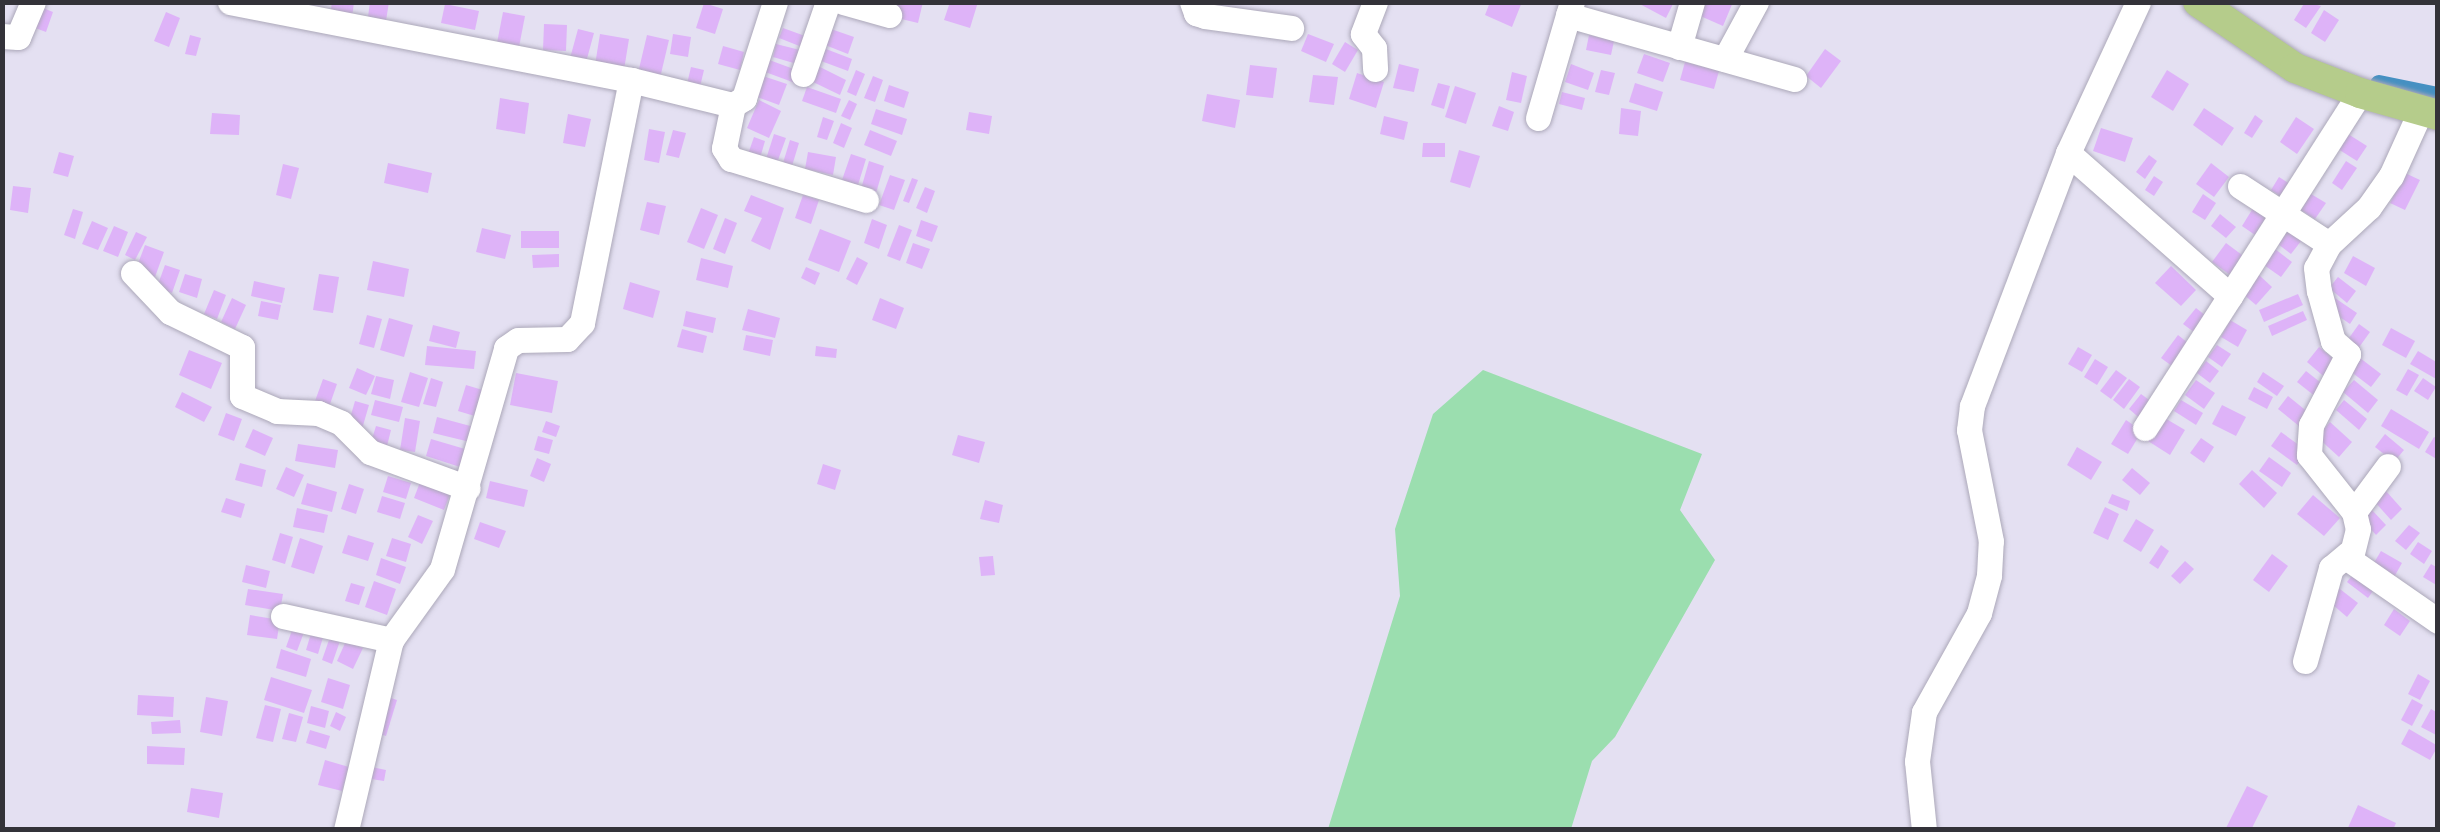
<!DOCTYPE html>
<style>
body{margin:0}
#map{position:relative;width:2440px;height:832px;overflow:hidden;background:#e4e0f2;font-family:Raleway,sans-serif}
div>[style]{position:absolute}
.green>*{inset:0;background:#9bdeaf}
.canal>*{height:18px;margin:-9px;padding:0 9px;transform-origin:9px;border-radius:9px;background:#4590c2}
.building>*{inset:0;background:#deb3f8}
.roads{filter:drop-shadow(0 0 2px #aca8b9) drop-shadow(0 0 2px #aca8b9)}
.minor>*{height:25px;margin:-12.5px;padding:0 12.5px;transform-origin:12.5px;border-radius:12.5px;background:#fff}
.major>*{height:30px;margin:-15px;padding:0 15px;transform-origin:15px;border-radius:15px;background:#b5cc8b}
span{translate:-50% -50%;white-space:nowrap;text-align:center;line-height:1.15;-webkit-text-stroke:8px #f1edfc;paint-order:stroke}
.frame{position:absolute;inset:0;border:5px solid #333239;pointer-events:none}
</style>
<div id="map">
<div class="green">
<i style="clip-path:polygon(1483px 370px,1702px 454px,1680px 510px,1715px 560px,1615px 737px,1592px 761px,1571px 829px,1328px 829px,1400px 596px,1395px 529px,1433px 414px)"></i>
</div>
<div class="canal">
<i style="left:2379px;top:84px;width:60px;rotate:11.5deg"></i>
</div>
<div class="building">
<i style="clip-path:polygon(332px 2px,354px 2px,352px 18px,330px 15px)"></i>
<i style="clip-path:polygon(370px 2px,389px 2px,385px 27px,367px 24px)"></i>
<i style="clip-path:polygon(896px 2px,923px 2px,918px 23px,893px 17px)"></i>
<i style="clip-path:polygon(950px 2px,978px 2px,970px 28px,944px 20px)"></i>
<i style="clip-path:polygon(1490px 2px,1522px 2px,1512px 27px,1485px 15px)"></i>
<i style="clip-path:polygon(1636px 2px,1674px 2px,1666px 18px)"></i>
<i style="clip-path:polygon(1703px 2px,1733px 2px,1723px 26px,1698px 15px)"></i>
<i style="clip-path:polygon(2305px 2px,2321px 6px,2306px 28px,2294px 20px)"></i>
<i style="clip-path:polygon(704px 3px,723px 9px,715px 34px,696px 28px)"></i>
<i style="clip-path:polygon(445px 4px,479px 11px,475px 30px,441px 23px)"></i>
<i style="clip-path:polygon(38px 6px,53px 12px,46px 32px,30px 26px)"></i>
<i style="clip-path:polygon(2324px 10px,2339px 20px,2325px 42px,2311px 33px)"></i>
<i style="clip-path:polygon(166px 12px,180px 18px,169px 47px,154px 41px)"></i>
<i style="clip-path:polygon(503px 12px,525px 16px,519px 47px,497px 43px)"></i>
<i style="clip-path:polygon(544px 24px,567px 25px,566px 51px,543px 50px)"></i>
<i style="clip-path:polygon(783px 28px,805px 36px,802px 47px,779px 38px)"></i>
<i style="clip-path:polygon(578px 29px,594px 33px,585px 66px,569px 62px)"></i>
<i style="clip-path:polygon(831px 29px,854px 37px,848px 54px,825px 45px)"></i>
<i style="clip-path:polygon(600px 34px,629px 39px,623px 76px,594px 71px)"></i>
<i style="clip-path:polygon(673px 34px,691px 37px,688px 57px,670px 54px)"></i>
<i style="clip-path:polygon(1308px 34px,1334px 44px,1326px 62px,1301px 51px)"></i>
<i style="clip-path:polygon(190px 35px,201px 38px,196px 56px,185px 54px)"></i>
<i style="clip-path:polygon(647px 35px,669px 40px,660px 78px,638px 73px)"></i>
<i style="clip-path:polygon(1589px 35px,1614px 41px,1611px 55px,1586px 50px)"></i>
<i style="clip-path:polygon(1345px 42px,1358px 50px,1345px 72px,1332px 64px)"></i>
<i style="clip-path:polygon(776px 44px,800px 50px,797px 64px,773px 57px)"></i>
<i style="clip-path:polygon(723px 46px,744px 52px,740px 70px,718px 64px)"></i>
<i style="clip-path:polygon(826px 49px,852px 59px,848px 71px,821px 61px)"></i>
<i style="clip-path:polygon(1825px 49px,1841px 61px,1821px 88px,1806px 76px)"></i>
<i style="clip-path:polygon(1644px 54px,1670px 63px,1663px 82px,1637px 73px)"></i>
<i style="clip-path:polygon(764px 58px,799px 71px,795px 83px,760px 70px)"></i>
<i style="clip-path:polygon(1685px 62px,1719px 71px,1714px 89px,1680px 80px)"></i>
<i style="clip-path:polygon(1399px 64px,1419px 69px,1414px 92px,1393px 88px)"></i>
<i style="clip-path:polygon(1571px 64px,1594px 73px,1588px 90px,1565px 82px)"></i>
<i style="clip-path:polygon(1250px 65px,1277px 68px,1273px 98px,1246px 95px)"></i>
<i style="clip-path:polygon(818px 66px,846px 80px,840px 95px,811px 81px)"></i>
<i style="clip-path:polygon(691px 67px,704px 70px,699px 91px,686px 88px)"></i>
<i style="clip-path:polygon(856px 70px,865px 74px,856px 96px,847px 92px)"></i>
<i style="clip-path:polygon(1601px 70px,1615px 73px,1609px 95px,1595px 92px)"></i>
<i style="clip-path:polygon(2167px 70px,2189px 84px,2173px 111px,2151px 97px)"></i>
<i style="clip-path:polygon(1512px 72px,1527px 76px,1521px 103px,1506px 100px)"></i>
<i style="clip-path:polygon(1357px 73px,1384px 82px,1376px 108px,1349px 99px)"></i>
<i style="clip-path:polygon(757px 74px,787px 84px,779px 105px,749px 94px)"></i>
<i style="clip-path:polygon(1313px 75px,1338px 77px,1334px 105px,1309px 102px)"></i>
<i style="clip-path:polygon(873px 76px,883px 80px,875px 102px,864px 98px)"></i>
<i style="clip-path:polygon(1438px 83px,1450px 86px,1444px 109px,1431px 105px)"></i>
<i style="clip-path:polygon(1635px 83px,1663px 92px,1657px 111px,1629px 102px)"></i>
<i style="clip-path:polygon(889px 85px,909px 92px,904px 108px,884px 101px)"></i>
<i style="clip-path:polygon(1455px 86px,1476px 93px,1466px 124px,1445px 117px)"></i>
<i style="clip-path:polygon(807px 87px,841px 99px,836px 113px,802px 101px)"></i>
<i style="clip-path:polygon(1562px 92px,1585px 98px,1582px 110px,1559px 104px)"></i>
<i style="clip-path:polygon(1207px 94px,1240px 100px,1235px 128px,1202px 121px)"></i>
<i style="clip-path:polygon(500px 98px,529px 103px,525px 134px,496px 129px)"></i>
<i style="clip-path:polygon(759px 100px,781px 111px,769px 138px,747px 128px)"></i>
<i style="clip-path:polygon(849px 100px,857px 104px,850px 120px,841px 116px)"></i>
<i style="clip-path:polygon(1499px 106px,1514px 112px,1508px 131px,1492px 126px)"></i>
<i style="clip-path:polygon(1621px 108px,1641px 111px,1638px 136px,1619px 134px)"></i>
<i style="clip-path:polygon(2204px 108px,2234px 128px,2222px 146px,2193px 125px)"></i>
<i style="clip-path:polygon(876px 109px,907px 119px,902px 135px,871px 124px)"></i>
<i style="clip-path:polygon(969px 112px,992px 116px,989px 134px,966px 130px)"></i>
<i style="clip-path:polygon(212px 113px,240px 115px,239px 135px,210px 134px)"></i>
<i style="clip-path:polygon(568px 114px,591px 119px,585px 147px,563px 143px)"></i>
<i style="clip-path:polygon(2255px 115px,2263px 121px,2252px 138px,2244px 133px)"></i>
<i style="clip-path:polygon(1384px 116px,1408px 122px,1404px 140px,1380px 134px)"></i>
<i style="clip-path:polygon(823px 117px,834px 121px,827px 140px,817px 137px)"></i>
<i style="clip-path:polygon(2296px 117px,2314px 129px,2297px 154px,2280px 142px)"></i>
<i style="clip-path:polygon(841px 123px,852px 128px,844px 148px,833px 143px)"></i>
<i style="clip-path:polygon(2101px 128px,2133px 138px,2125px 162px,2093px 151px)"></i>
<i style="clip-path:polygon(649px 129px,665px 132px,659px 163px,644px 160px)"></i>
<i style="clip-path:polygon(673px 130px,686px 133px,679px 158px,666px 155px)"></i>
<i style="clip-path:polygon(870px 130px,897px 141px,891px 156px,864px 145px)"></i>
<i style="clip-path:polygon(774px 134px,786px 138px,777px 163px,766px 159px)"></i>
<i style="clip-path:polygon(2348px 134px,2367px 146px,2357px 161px,2338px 149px)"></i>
<i style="clip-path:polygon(754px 137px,765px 141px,760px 158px,748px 154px)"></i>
<i style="clip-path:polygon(790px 140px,799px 143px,792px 166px,783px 163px)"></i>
<i style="clip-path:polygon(1423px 143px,1445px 143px,1445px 157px,1422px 157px)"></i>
<i style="clip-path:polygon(1459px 150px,1480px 156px,1470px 188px,1450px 182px)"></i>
<i style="clip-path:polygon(59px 152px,74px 156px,68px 177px,53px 173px)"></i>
<i style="clip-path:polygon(808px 152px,836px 157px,833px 175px,805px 169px)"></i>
<i style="clip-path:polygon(851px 154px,866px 159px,858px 185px,842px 180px)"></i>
<i style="clip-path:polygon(2149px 155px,2157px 161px,2145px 179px,2136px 172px)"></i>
<i style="clip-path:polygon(869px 161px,884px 166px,876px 193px,861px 189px)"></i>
<i style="clip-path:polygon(2346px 161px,2357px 168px,2342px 190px,2332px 183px)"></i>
<i style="clip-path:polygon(388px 163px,432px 173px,428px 193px,384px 183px)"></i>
<i style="clip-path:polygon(2211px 163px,2229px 177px,2214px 197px,2196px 184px)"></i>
<i style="clip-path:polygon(283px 164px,299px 168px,291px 199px,276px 195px)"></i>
<i style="clip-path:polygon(2405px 173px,2420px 180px,2405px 210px,2390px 203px)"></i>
<i style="clip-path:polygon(890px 175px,905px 180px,894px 210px,879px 205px)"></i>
<i style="clip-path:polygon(2154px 176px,2163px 182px,2154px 196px,2145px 190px)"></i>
<i style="clip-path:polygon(2279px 177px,2290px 184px,2282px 197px,2271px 190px)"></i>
<i style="clip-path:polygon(912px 178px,918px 180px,909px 203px,903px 201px)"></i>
<i style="clip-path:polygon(13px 186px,31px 188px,28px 213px,10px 210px)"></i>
<i style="clip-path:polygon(925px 187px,935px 191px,927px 213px,916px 208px)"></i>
<i style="clip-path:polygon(2203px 194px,2216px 203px,2205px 220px,2192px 212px)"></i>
<i style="clip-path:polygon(2311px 194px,2326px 203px,2315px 219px,2301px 210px)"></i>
<i style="clip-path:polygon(751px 195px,784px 208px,770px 250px,751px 241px,762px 218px,744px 211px)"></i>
<i style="clip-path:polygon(803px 195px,819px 200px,811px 224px,795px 218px)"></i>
<i style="clip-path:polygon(647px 202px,666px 206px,659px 235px,640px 230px)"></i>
<i style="clip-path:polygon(2255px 205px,2268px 214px,2255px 235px,2242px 226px)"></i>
<i style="clip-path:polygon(701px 208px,718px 215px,704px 249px,687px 242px)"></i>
<i style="clip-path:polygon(73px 209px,83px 212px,75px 239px,64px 235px)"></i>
<i style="clip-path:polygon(2220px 214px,2236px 227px,2226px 238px,2211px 226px)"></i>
<i style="clip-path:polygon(725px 218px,737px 223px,725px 254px,713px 249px)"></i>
<i style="clip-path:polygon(872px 219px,887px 225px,879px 249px,864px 243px)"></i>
<i style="clip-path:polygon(921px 220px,938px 226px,932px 242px,916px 236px)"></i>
<i style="clip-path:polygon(92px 221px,108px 228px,98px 250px,82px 244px)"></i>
<i style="clip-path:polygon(899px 225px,912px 230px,900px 261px,887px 256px)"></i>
<i style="clip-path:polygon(114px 226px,128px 232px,118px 257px,103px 251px)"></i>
<i style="clip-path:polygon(2291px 226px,2305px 236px,2291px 254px,2278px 244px)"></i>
<i style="clip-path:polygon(482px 228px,511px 235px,505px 259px,476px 252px)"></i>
<i style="clip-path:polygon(820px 229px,851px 241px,839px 272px,808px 260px)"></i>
<i style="clip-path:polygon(521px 231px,559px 231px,559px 248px,521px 248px)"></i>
<i style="clip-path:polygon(136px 232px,147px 237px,135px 260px,125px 255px)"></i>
<i style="clip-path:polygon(913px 243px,930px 249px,922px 269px,906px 263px)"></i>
<i style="clip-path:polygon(2226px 243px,2246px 258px,2233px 277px,2212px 262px)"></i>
<i style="clip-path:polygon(145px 245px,164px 252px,155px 277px,136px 269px)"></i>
<i style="clip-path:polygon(2275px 249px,2292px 262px,2281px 277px,2264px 265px)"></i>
<i style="clip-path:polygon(559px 254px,559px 267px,533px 268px,532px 255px)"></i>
<i style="clip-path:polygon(2353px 256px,2375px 268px,2366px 286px,2344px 273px)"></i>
<i style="clip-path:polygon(857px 257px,868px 263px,857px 285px,846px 279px)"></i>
<i style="clip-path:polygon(701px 258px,733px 266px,728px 288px,696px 280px)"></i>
<i style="clip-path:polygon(373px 261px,409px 269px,404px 297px,367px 290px)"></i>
<i style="clip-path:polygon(165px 265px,180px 270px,172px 293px,157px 287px)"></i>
<i style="clip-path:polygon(2171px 266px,2196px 290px,2181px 306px,2155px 283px)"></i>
<i style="clip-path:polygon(806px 267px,820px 273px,815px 285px,801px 278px)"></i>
<i style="clip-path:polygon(185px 274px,202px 279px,197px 298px,179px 292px)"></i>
<i style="clip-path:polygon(319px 274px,339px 277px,333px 313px,313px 310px)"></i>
<i style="clip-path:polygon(2259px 275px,2272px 287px,2256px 305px,2243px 294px)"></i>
<i style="clip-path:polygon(2338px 277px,2356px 291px,2347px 303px,2329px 288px)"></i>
<i style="clip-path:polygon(254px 281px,285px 288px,282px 303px,251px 296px)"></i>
<i style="clip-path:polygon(630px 282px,660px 291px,653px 318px,623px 309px)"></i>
<i style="clip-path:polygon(214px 290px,226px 295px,217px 319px,204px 314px)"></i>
<i style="clip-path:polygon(2298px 294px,2303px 305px,2264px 322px,2259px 310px)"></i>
<i style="clip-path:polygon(2332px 296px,2357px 313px,2350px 324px,2325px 307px)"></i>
<i style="clip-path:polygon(232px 298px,246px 305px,235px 329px,221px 322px)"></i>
<i style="clip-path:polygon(880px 298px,904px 308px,896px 329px,872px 320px)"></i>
<i style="clip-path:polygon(261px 301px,281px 305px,278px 320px,258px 316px)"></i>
<i style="clip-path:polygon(2196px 308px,2210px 319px,2198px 335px,2183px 324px)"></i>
<i style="clip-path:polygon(748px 309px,780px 318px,775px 338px,742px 330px)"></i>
<i style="clip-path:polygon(686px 311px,716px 318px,713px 333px,683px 326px)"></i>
<i style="clip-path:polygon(2303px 311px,2307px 320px,2272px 336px,2268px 326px)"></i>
<i style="clip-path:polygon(367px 315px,382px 319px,374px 348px,359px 344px)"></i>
<i style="clip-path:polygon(389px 318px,413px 325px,404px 357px,380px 350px)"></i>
<i style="clip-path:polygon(2230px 320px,2247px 330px,2238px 347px,2221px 337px)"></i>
<i style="clip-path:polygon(2359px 324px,2370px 332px,2355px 353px,2344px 345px)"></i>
<i style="clip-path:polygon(433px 325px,460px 332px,456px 348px,429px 341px)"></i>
<i style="clip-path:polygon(2391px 328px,2415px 341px,2406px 358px,2382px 345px)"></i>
<i style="clip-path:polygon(682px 329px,707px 336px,703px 353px,677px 347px)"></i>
<i style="clip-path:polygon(746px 335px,773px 340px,770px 356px,743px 350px)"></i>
<i style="clip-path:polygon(2178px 335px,2192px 346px,2176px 369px,2161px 358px)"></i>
<i style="clip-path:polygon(2217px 345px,2231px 354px,2222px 367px,2208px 357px)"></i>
<i style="clip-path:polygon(427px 346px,476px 351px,474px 369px,425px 365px)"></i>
<i style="clip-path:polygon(816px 346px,837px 349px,836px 358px,815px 356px)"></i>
<i style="clip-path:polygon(2078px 347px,2092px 355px,2082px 372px,2068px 364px)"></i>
<i style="clip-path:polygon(2319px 347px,2341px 365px,2328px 380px,2307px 362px)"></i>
<i style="clip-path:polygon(189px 350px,222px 363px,211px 389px,179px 375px)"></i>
<i style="clip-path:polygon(2418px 351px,2438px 363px,2438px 380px,2410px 364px)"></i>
<i style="clip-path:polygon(2360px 358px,2381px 374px,2371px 387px,2350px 371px)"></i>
<i style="clip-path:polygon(2095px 359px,2108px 367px,2097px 385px,2084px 377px)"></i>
<i style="clip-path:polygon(2206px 361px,2219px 371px,2210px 383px,2197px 373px)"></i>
<i style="clip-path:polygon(357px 368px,375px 376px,366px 395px,349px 388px)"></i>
<i style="clip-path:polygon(2408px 369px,2419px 375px,2407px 396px,2396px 390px)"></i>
<i style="clip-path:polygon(2116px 370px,2127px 378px,2111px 399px,2100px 391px)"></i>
<i style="clip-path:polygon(2306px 371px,2325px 386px,2316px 397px,2297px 382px)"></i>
<i style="clip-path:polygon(410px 372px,428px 378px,419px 407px,401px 402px)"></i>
<i style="clip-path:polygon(2263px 372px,2284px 386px,2277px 396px,2257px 382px)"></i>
<i style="clip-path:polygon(516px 373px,558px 381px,552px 413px,510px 405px)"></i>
<i style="clip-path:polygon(376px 376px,394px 380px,390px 399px,371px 394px)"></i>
<i style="clip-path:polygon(431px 378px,443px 382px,436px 407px,423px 404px)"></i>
<i style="clip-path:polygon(2423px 378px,2436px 387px,2428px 400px,2414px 391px)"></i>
<i style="clip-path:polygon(323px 379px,337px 384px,329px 407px,315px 401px)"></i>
<i style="clip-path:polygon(2129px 379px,2140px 387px,2124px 409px,2113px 400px)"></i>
<i style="clip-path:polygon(2196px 380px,2215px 393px,2204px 409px,2185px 395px)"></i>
<i style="clip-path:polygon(2354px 380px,2378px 400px,2368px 413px,2343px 392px)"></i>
<i style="clip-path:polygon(466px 385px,486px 391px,478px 417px,458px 411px)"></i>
<i style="clip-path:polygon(2254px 387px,2273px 397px,2267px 409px,2248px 399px)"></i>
<i style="clip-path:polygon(182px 392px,212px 407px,204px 422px,175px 407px)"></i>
<i style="clip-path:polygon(2141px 394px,2156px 405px,2143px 421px,2129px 409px)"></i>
<i style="clip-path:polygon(2288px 396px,2309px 413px,2299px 426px,2278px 409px)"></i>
<i style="clip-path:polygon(375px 400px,403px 407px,399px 422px,371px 415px)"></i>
<i style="clip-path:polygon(2181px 400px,2203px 413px,2196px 425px,2174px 411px)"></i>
<i style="clip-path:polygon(2344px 400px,2367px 419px,2359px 430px,2336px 410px)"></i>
<i style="clip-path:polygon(355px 401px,369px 405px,362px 429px,348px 425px)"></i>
<i style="clip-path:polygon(2222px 405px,2246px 417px,2236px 436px,2212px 424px)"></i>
<i style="clip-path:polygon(2391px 409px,2429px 432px,2419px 449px,2381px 426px)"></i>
<i style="clip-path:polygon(226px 413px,242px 419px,234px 441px,218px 435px)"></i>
<i style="clip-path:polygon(437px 417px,474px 427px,470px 442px,433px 433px)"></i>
<i style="clip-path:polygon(2163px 417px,2185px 430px,2170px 455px,2148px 441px)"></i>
<i style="clip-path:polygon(405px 418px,420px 421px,415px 452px,400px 450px)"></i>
<i style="clip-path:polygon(2126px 420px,2142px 431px,2128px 454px,2111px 444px)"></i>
<i style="clip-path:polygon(546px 421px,560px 426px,556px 437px,542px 432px)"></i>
<i style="clip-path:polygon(2330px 422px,2352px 442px,2339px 457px,2317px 437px)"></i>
<i style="clip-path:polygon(376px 426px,391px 430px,386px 450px,370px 445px)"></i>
<i style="clip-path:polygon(253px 429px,273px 438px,265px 456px,245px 447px)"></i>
<i style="clip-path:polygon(2281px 432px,2307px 451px,2297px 465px,2271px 446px)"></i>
<i style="clip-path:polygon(2385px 434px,2404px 450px,2394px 462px,2375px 447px)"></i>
<i style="clip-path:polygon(958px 435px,985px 442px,979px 463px,952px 455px)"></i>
<i style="clip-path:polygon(538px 436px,553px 440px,549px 454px,534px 450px)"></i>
<i style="clip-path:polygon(2434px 437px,2438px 439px,2438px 460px,2425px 452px)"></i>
<i style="clip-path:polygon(2201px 438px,2214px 447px,2204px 463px,2190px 453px)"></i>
<i style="clip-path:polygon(431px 439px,465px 449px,460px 467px,426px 456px)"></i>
<i style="clip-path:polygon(298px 444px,338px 450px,335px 468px,295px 461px)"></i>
<i style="clip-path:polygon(2077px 447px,2102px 462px,2091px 480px,2067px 465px)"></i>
<i style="clip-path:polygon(2269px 457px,2291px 473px,2282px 487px,2259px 471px)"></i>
<i style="clip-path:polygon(537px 458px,551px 464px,544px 482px,530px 476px)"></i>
<i style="clip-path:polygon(240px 463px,266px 470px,262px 487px,235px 480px)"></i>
<i style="clip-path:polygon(823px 464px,841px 470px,835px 490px,817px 484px)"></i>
<i style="clip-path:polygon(286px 467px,304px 475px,294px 497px,276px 489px)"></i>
<i style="clip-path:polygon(2132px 468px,2150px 483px,2140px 495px,2122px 480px)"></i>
<i style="clip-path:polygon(2252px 470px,2277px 493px,2264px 508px,2239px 484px)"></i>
<i style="clip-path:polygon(388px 476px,411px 483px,406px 499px,383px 492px)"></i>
<i style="clip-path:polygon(422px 477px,452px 489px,444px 510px,414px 498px)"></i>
<i style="clip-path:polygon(490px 481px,528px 490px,524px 507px,486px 498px)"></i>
<i style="clip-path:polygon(307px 483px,337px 492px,332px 512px,301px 504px)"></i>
<i style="clip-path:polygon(349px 484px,364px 489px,356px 514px,341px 509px)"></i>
<i style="clip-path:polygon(2386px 491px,2402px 509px,2391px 520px,2374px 501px)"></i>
<i style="clip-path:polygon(2112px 494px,2130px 501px,2127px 511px,2108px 503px)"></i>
<i style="clip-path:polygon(2313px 495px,2340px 518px,2324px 536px,2297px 514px)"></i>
<i style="clip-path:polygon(382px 496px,405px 503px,400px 519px,377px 512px)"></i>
<i style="clip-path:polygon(226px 498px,245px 504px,241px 518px,221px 512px)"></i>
<i style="clip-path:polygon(985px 500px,1003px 505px,999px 523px,980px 519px)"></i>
<i style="clip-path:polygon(2105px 507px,2119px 514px,2108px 540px,2093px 533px)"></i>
<i style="clip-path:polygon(297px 508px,328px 515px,324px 533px,293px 527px)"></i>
<i style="clip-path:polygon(2371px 509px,2386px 525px,2376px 535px,2361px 518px)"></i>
<i style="clip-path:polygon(418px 515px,433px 521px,422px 544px,408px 537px)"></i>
<i style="clip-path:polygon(2136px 519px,2154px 530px,2141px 552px,2123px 541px)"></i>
<i style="clip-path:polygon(480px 522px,506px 531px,499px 548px,474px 539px)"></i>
<i style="clip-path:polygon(2409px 525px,2420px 533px,2406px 550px,2395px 541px)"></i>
<i style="clip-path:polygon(280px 533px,293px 537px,285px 564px,272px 560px)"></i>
<i style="clip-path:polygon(348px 535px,374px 543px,368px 561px,342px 553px)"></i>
<i style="clip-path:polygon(300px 538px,323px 546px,314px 574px,291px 567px)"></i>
<i style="clip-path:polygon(392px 538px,411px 544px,406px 562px,386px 556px)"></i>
<i style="clip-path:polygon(2418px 542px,2432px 551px,2424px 564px,2410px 554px)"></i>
<i style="clip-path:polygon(2161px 545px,2169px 551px,2158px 569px,2149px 563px)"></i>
<i style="clip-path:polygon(2381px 551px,2402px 563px,2393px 579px,2372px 566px)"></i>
<i style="clip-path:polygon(2272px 554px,2288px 566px,2269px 592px,2253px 580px)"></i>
<i style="clip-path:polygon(993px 556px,995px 575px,981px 576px,979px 557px)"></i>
<i style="clip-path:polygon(381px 558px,406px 567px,400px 584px,376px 575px)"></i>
<i style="clip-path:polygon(2185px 561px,2194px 569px,2180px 584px,2171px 576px)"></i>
<i style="clip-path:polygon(2431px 564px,2438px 568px,2438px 586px,2423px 577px)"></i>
<i style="clip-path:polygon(246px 565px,270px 571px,266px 588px,242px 582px)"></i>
<i style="clip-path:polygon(2357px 569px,2378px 584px,2368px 598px,2347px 582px)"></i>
<i style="clip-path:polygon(374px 581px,396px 589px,387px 615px,365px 607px)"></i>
<i style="clip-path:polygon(351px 583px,365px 587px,359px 605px,345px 601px)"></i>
<i style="clip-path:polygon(2336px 586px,2358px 603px,2347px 617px,2326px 599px)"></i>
<i style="clip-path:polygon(248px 589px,283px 594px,280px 611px,245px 605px)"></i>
<i style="clip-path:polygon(2394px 609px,2410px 621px,2400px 636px,2384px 625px)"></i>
<i style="clip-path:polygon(250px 615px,280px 620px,277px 639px,247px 635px)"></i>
<i style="clip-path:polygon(295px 622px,306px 627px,297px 651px,286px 647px)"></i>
<i style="clip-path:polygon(312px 630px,324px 634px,318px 654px,306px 650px)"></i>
<i style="clip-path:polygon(330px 637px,340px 641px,332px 664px,322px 660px)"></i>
<i style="clip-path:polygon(346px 641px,363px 648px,353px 669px,337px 661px)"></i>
<i style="clip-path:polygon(281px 649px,311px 659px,306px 677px,276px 668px)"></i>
<i style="clip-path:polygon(2418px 674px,2430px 681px,2420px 700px,2408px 694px)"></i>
<i style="clip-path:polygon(271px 677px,312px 690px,304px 713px,264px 700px)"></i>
<i style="clip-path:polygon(328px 678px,350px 685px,343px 709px,321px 702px)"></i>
<i style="clip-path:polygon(138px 695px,174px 697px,173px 717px,137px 715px)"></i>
<i style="clip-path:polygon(385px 696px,397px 700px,386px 736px,374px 732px)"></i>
<i style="clip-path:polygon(206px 697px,228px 701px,222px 736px,200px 732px)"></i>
<i style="clip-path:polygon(2412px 699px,2423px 705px,2412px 726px,2401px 720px)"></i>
<i style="clip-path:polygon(265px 705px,281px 709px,273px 742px,256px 738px)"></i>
<i style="clip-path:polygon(311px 706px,329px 711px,325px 728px,307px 723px)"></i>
<i style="clip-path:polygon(2431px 709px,2438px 713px,2438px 736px,2421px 727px)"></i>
<i style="clip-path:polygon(336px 712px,346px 717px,340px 731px,330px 726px)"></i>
<i style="clip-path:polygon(289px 713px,303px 717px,296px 742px,282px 739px)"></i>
<i style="clip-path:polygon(180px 720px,181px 733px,152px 734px,151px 722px)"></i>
<i style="clip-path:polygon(2409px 729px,2438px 746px,2430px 760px,2401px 744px)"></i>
<i style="clip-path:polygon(310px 730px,330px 736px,326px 749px,306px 743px)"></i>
<i style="clip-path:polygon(147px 746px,185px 748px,184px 765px,147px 764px)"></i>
<i style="clip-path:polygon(325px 760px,349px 767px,342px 791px,318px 785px)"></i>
<i style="clip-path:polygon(367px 766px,386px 770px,384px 781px,365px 778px)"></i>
<i style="clip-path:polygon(2247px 786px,2268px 796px,2251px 830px,2225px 830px)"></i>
<i style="clip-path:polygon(191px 788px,223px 793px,219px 818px,187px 812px)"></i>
<i style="clip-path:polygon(2358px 805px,2396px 823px,2393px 830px,2347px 830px)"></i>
</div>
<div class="roads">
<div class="minor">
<i style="left:230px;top:2px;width:409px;rotate:11deg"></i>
<i style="left:631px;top:80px;width:105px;rotate:13.8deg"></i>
<i style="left:733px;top:105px;width:13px;rotate:-32deg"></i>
<i style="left:744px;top:98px;width:101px;rotate:-72.1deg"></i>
<i style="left:843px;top:2px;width:48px;rotate:15.8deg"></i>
<i style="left:1192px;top:2px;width:12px;rotate:70deg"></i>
<i style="left:1196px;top:13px;width:9px;rotate:18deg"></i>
<i style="left:1205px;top:16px;width:87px;rotate:7.9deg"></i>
<i style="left:1375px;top:2px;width:34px;rotate:111deg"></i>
<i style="left:1363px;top:34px;width:18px;rotate:52deg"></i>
<i style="left:1374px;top:48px;width:21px;rotate:87deg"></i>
<i style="left:1568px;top:15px;width:235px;rotate:15.8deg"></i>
<i style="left:2px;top:36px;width:16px;rotate:4deg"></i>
<i style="left:18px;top:37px;width:38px;rotate:-67deg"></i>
<i style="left:1679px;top:47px;width:47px;rotate:-73.9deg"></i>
<i style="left:1725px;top:59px;width:65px;rotate:-61.5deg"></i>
<i style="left:803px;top:74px;width:76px;rotate:-70.9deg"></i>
<i style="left:733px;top:105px;width:44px;rotate:101.8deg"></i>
<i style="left:724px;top:148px;width:13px;rotate:58deg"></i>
<i style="left:731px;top:159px;width:141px;rotate:16.9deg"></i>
<i style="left:1538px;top:118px;width:121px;rotate:-73.7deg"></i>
<i style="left:2068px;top:153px;width:216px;rotate:41.4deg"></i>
<i style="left:2230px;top:296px;width:241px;rotate:-57.4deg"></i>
<i style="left:2240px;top:186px;width:106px;rotate:33.1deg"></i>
<i style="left:2329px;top:244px;width:54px;rotate:-42.8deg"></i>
<i style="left:2369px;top:207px;width:38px;rotate:-55deg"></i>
<i style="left:2391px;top:176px;width:70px;rotate:-65.6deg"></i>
<i style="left:2329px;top:244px;width:27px;rotate:118deg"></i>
<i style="left:2316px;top:268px;width:23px;rotate:83deg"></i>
<i style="left:2319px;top:291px;width:52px;rotate:74.4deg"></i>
<i style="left:2333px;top:341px;width:20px;rotate:41deg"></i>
<i style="left:2348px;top:354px;width:80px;rotate:117.5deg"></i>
<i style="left:2311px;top:425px;width:30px;rotate:94deg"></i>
<i style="left:2309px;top:455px;width:73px;rotate:51.7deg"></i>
<i style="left:2354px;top:512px;width:17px;rotate:77deg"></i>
<i style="left:2358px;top:529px;width:32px;rotate:104deg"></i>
<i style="left:2350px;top:560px;width:107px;rotate:34.7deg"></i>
<i style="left:133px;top:273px;width:54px;rotate:46.5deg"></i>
<i style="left:170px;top:312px;width:80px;rotate:25.9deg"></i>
<i style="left:242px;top:347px;width:49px;rotate:90deg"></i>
<i style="left:242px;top:396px;width:38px;rotate:23deg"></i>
<i style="left:277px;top:411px;width:41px;rotate:2.8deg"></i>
<i style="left:318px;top:413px;width:25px;rotate:23deg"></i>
<i style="left:341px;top:423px;width:41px;rotate:45deg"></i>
<i style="left:370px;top:452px;width:104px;rotate:20.2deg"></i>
<i style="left:2145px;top:428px;width:157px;rotate:-57.2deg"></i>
<i style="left:2354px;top:512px;width:57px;rotate:-53.5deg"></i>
<i style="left:283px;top:616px;width:111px;rotate:12.5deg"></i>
<i style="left:2305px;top:661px;width:97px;rotate:-74.4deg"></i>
<i style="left:2331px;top:568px;width:23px;rotate:-40deg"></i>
<i style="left:346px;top:830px;width:195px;rotate:-76.7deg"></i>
<i style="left:391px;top:640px;width:87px;rotate:-54.3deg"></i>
<i style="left:442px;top:569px;width:230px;rotate:-73.8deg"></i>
<i style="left:506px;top:348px;width:14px;rotate:-34deg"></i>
<i style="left:518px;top:340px;width:49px;rotate:-1.2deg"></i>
<i style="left:567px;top:339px;width:22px;rotate:-47deg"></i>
<i style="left:582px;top:323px;width:248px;rotate:-78.6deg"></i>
<i style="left:1924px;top:830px;width:69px;rotate:-95.8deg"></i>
<i style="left:1917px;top:761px;width:49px;rotate:-81.9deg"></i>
<i style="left:1924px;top:712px;width:113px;rotate:-60.9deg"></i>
<i style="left:1979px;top:613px;width:39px;rotate:-75deg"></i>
<i style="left:1989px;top:575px;width:34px;rotate:-87deg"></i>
<i style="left:1991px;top:541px;width:113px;rotate:-101.2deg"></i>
<i style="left:1969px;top:430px;width:24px;rotate:-83deg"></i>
<i style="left:1972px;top:406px;width:271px;rotate:-69.2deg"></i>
<i style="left:2068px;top:153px;width:166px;rotate:-65.1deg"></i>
</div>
<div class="major">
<i style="left:2198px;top:2px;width:117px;rotate:34.2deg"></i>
<i style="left:2295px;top:68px;width:70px;rotate:21deg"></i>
<i style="left:2360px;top:93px;width:81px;rotate:15.8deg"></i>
</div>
</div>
<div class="frame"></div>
</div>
